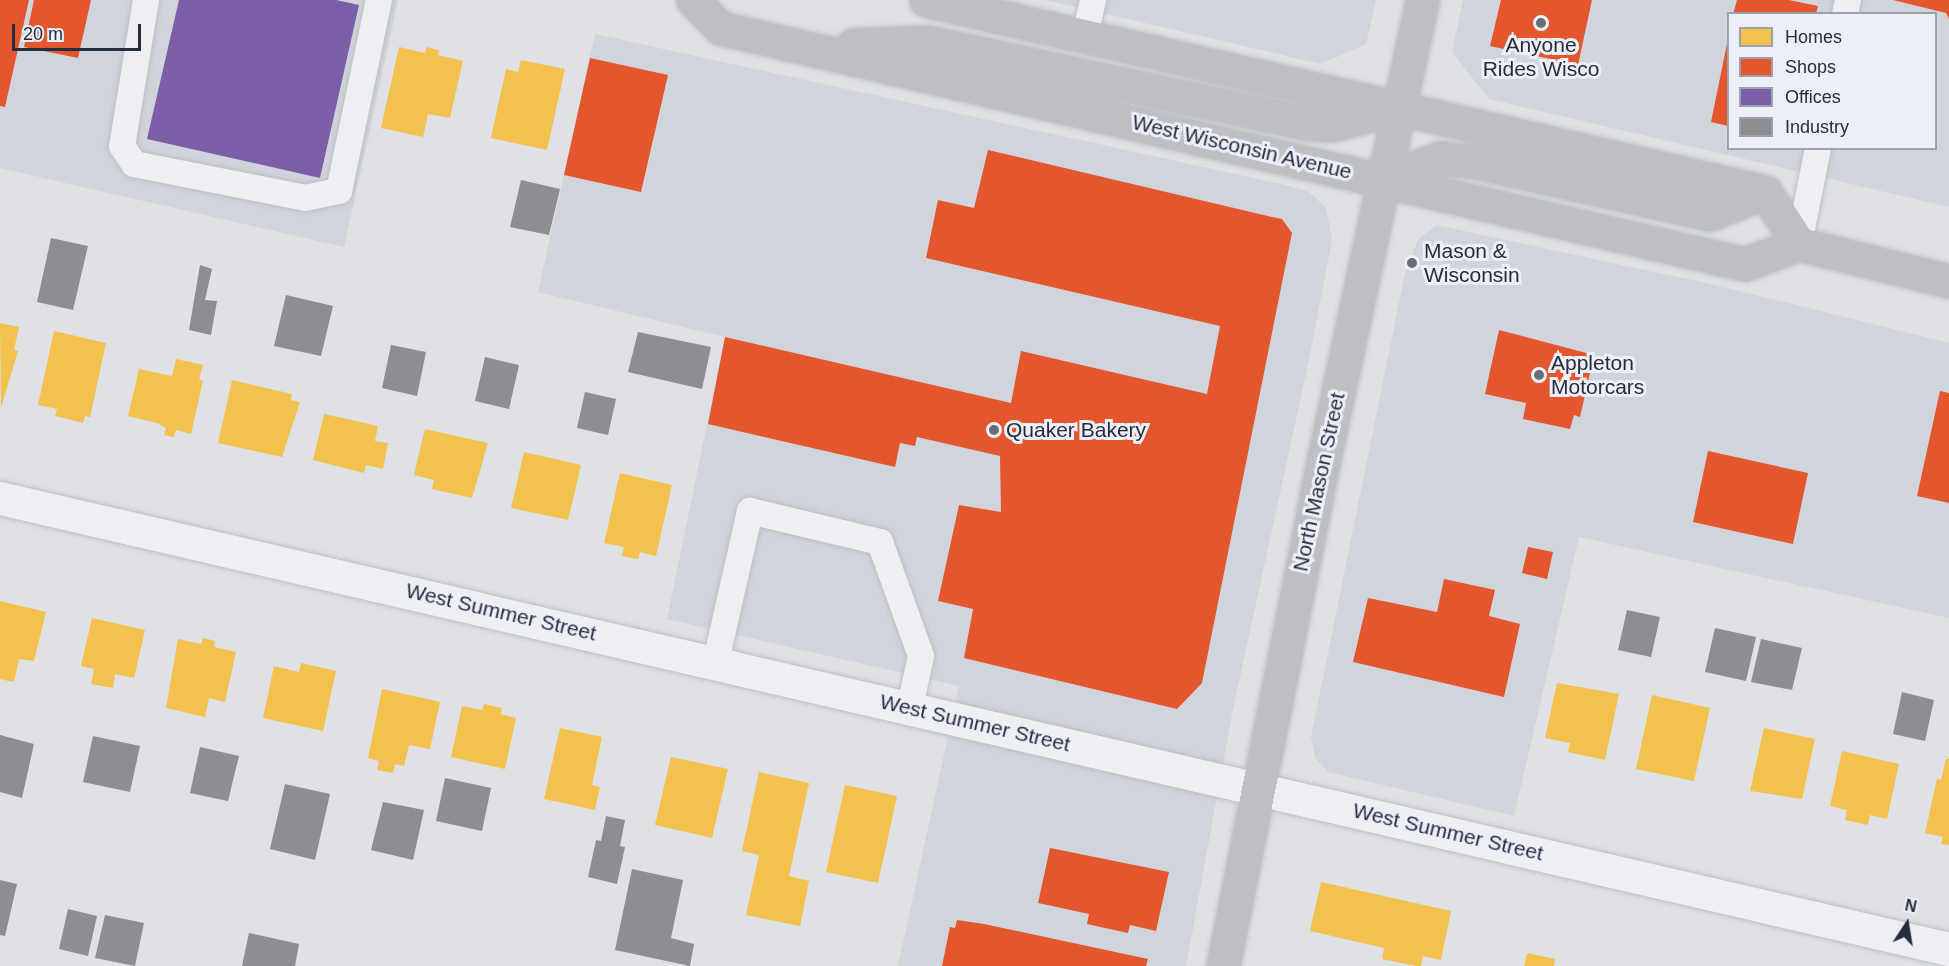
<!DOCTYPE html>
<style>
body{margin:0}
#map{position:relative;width:1949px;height:966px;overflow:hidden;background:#dfe1e4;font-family:Arial,sans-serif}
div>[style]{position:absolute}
.built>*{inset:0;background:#d0d4db}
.homes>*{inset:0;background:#f2c14e}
.shops>*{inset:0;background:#e4572e}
.offices>*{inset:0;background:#7b5ea7}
.industry>*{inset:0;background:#8d8d92}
.roads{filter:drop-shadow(0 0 2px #bdbfc2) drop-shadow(0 0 2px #bdbfc2)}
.lane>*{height:26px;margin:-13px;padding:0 13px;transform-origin:13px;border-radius:13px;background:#eeeff2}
.street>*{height:33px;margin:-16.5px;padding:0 16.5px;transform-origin:16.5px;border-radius:16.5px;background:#eeeff2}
.secondary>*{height:33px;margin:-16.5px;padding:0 16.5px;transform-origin:16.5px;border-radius:16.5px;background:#bdbfc5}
.dots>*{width:16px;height:16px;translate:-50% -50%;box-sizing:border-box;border:3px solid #eceff5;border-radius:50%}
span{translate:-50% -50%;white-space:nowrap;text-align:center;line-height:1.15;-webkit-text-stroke:6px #eceff5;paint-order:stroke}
.poi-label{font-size:21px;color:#252e3f}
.left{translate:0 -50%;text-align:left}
.street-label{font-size:21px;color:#252e3f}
.legend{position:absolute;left:1727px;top:12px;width:210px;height:138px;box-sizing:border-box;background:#eceff5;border:2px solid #9ca2ac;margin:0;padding:8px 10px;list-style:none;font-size:18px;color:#252e3f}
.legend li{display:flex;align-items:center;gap:12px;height:30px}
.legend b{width:30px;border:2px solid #9ca2ac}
.north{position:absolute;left:1877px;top:894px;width:60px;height:60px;-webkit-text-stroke:4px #eceff5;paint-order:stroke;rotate:12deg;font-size:16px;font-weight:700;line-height:24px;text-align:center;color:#252e3f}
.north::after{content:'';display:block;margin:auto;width:21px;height:27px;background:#252e3f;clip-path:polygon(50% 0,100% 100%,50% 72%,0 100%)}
.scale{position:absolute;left:12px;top:24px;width:129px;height:27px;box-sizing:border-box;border:3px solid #252e3f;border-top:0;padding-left:8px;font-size:18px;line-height:21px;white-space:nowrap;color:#252e3f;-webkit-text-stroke:4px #eceff5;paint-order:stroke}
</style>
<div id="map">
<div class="built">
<i style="clip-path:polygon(0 0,398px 0,344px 247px,0 168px)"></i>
<i style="clip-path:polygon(1046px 0,1376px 0,1366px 44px,1321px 64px)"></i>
<i style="clip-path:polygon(evenodd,1463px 0,1949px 0,1949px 207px,1489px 99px,1452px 52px,1463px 0,1728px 14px,1936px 14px,1936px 148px,1728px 148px,1728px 14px)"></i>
<i style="clip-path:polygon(595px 34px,1281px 184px,1308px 191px,1326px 208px,1332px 240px,1310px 355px,1233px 709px,1186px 966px,898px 966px,959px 686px,667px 619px,725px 337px,538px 292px)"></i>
<i style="clip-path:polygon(1436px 225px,1715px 285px,1949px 343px,1949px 618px,1579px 537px,1514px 816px,1328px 772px,1315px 758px,1311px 737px,1405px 273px,1418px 240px)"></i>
</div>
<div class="homes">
<i style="clip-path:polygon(399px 47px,425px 53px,426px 47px,439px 50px,438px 55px,463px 61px,450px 118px,428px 114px,423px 137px,381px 128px)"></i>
<i style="clip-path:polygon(521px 60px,565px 69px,547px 150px,491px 138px,506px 69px,518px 72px)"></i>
<i style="clip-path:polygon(0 323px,19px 327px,14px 350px,18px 351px,1px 408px)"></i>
<i style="clip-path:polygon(54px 331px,106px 343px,90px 417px,85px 416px,83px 423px,55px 416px,57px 409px,38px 405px)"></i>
<i style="clip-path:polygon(176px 359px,203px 365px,199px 380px,203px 381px,191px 434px,176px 430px,174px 437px,164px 435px,166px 428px,157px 423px,128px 416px,139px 369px,172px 376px)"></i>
<i style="clip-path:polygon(232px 380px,292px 394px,291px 400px,300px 402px,282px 457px,218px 443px)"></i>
<i style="clip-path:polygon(324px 414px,378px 426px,375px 441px,388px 443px,383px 469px,366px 465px,364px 473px,313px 460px)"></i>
<i style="clip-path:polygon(425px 429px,488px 443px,472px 498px,432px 489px,434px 480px,414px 475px)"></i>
<i style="clip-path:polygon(524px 452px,581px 465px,568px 520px,511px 508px)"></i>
<i style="clip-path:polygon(620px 473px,672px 485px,656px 556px,640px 552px,638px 559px,622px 556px,624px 547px,604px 543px)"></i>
<i style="clip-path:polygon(0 601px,46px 612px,34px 661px,19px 659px,14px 682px,0 679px)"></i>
<i style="clip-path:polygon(92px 618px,145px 630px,134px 678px,115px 674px,113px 688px,91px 684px,94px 669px,81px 666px)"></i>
<i style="clip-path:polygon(203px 638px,215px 641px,214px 647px,236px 652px,225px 702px,209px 698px,205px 717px,166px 708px,178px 639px,201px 644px)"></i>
<i style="clip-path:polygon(301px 663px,336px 671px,323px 731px,263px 718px,274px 666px,299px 672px)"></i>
<i style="clip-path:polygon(1557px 683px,1619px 694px,1605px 760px,1568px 752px,1570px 743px,1545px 738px)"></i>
<i style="clip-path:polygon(382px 689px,440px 702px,430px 749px,409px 745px,404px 766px,395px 764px,393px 773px,377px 770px,379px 761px,368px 758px)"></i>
<i style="clip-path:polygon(1652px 695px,1710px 708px,1694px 781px,1636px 769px)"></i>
<i style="clip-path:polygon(484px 704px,502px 708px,501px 714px,516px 718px,505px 769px,451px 757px,462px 706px,482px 710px)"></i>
<i style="clip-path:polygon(560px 728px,602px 737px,592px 785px,600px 787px,595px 810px,544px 799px)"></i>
<i style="clip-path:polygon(1764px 728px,1815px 739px,1802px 799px,1750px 791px)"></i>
<i style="clip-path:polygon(1842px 751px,1899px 764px,1887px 819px,1870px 815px,1868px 825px,1845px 820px,1847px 810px,1830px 806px)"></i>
<i style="clip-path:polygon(671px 757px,728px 769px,712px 838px,655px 825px)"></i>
<i style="clip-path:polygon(1946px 759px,1949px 759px,1949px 845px,1941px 844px,1943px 837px,1925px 833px,1937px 779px,1941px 780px)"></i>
<i style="clip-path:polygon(759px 772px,809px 783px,789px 876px,809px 881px,800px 926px,746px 915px,759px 855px,742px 851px)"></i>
<i style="clip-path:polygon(845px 785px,897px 796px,878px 883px,826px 872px)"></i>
<i style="clip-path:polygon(1321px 882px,1451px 911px,1441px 960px,1423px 956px,1421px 966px,1416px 966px,1382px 959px,1384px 948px,1310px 931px)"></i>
<i style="clip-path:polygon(1527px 953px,1555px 959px,1554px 966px,1524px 966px)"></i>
</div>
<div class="shops">
<i style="clip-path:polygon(0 0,29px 0,5px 107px,0 106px)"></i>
<i style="clip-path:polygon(34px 0,91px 0,78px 58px,24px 47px)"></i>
<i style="clip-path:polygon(1501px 0,1592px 0,1578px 65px,1490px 46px)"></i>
<i style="clip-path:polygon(1737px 0,1789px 0,1818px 6px,1816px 14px,1733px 14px)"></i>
<i style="clip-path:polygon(1893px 0,1949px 0,1949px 19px,1946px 13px)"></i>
<i style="clip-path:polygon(1728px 39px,1728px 126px,1711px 122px)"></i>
<i style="clip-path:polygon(590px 58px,668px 75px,641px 192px,564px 175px)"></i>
<i style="clip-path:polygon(988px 150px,1272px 217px,1282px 219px,1292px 233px,1202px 683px,1177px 709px,964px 658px,973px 609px,938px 601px,959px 505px,1001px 512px,1000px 456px,917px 437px,915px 446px,900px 443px,895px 467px,708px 424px,725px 337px,1011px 403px,1021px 351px,1207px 394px,1220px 326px,926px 258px,938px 200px,974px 208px)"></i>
<i style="clip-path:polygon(1499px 330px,1594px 355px,1580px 417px,1574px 415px,1570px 429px,1523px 419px,1526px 403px,1485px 394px)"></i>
<i style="clip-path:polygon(1940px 391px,1949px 393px,1949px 503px,1917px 496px)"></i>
<i style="clip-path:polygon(1708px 451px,1808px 473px,1793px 544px,1693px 522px)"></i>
<i style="clip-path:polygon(1528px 547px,1553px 552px,1547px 579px,1522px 573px)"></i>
<i style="clip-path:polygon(1444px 579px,1495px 590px,1489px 616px,1520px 624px,1504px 697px,1353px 662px,1368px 598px,1437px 612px)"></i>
<i style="clip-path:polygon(1050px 848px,1169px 872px,1156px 931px,1130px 925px,1128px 933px,1087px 924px,1089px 914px,1038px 903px)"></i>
<i style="clip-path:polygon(957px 920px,984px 924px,1148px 959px,1146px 966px,942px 966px,950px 927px,955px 928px)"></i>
</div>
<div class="offices">
<i style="clip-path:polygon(179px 0,336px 0,359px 5px,320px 178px,147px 139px)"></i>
</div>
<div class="industry">
<i style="clip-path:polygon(521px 180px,560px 189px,549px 235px,510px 227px)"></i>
<i style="clip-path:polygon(51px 238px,88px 246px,73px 310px,37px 302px)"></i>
<i style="clip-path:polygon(200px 265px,212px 269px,205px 300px,217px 301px,211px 335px,189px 330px)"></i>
<i style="clip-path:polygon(286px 295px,333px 306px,321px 356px,274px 346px)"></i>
<i style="clip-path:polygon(638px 332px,711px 347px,702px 389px,628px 372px)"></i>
<i style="clip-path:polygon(391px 345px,426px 352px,417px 396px,382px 388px)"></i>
<i style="clip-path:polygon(485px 357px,519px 365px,509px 409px,475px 401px)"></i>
<i style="clip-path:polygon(585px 392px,616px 399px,608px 435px,577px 428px)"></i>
<i style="clip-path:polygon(1627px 610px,1660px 617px,1651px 657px,1618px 650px)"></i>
<i style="clip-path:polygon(1715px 628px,1756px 637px,1746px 681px,1705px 672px)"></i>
<i style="clip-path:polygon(1761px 639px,1802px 648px,1792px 690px,1751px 682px)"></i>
<i style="clip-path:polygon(1902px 692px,1934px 700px,1925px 741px,1893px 734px)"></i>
<i style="clip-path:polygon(0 735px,34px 744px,22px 798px,0 792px)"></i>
<i style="clip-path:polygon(93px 736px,140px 746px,130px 792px,83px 782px)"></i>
<i style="clip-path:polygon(200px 747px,239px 756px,228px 801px,190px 793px)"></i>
<i style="clip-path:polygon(445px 778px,491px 788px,482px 831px,436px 821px)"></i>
<i style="clip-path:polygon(285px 784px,330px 794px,315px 860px,270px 849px)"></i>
<i style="clip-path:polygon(383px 802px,424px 810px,413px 860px,371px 850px)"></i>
<i style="clip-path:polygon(606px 816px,625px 820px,620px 846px,625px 847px,617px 884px,588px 877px,596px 840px,601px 841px)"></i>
<i style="clip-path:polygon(632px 869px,683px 880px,671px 938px,694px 944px,690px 966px,615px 950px)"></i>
<i style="clip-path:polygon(0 880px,17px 884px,5px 936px,0 935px)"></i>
<i style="clip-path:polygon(68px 909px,97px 916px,88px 956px,59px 949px)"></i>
<i style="clip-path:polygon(105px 915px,144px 923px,135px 966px,95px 958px)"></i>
<i style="clip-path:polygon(249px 933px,299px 944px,295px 966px,242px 966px)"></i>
</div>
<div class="roads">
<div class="lane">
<i style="left:146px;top:0;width:148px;rotate:99.3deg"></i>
<i style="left:122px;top:146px;width:22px;rotate:56deg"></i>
<i style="left:134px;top:164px;width:174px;rotate:11.2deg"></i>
<i style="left:305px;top:198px;width:35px;rotate:-12deg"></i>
<i style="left:339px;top:191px;width:195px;rotate:-78.2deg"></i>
<i style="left:1845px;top:14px;width:14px;rotate:-78deg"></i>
<i style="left:1085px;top:35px;width:36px;rotate:-77deg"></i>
<i style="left:1799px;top:244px;width:98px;rotate:-78.8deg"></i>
<i style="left:716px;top:661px;width:154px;rotate:-77.2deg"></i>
<i style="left:750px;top:511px;width:134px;rotate:13.4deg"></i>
<i style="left:880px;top:542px;width:121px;rotate:70.2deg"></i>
<i style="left:921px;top:656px;width:52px;rotate:102.2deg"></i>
</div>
<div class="street">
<i style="left:0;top:498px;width:2001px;rotate:13.03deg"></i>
</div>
<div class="secondary">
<i style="left:693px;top:0;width:39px;rotate:46deg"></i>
<i style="left:720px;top:28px;width:1052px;rotate:12.97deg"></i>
<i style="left:1745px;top:264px;width:58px;rotate:-20.3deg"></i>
<i style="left:1799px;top:244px;width:154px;rotate:13.9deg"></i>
<i style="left:926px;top:0;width:861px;rotate:12.89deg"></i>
<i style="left:1765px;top:192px;width:62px;rotate:56.8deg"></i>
<i style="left:853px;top:45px;width:74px;rotate:-2.3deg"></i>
<i style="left:927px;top:42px;width:388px;rotate:12.1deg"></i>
<i style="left:1306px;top:123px;width:24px;rotate:5deg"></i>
<i style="left:1330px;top:125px;width:63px;rotate:-13.8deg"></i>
<i style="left:1383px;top:180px;width:61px;rotate:-21.1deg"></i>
<i style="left:1440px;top:158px;width:31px;rotate:6deg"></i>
<i style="left:1471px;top:161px;width:245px;rotate:12.5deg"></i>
<i style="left:1710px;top:214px;width:59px;rotate:-21.8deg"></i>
<i style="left:1223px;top:966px;width:518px;rotate:-78.76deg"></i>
<i style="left:1324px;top:458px;width:468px;rotate:-77.9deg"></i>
</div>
</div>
<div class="dots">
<i style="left:1541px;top:23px;background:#666d79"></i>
<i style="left:1412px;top:263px;background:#666d79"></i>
<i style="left:1539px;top:375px;background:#666d79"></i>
<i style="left:994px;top:430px;background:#666d79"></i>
</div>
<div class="poi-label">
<span style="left:1541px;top:57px">Anyone<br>Rides Wisco</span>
<span class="left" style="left:1424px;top:263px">Mason &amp;<br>Wisconsin</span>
<span class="left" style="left:1551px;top:375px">Appleton<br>Motorcars</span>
<span class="left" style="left:1006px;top:430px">Quaker Bakery</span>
</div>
<div class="street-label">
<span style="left:1242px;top:147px;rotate:13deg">West Wisconsin Avenue</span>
<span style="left:1319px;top:482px;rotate:-78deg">North Mason Street</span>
<span style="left:501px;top:612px;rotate:13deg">West Summer Street</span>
<span style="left:975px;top:723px;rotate:13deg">West Summer Street</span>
<span style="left:1448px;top:832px;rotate:13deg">West Summer Street</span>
</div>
<ul class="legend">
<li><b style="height:16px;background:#f2c14e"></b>Homes</li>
<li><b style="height:16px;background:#e4572e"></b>Shops</li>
<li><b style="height:16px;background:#7b5ea7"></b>Offices</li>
<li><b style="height:16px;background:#8d8d92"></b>Industry</li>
</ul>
<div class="north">N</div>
<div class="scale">20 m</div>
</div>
